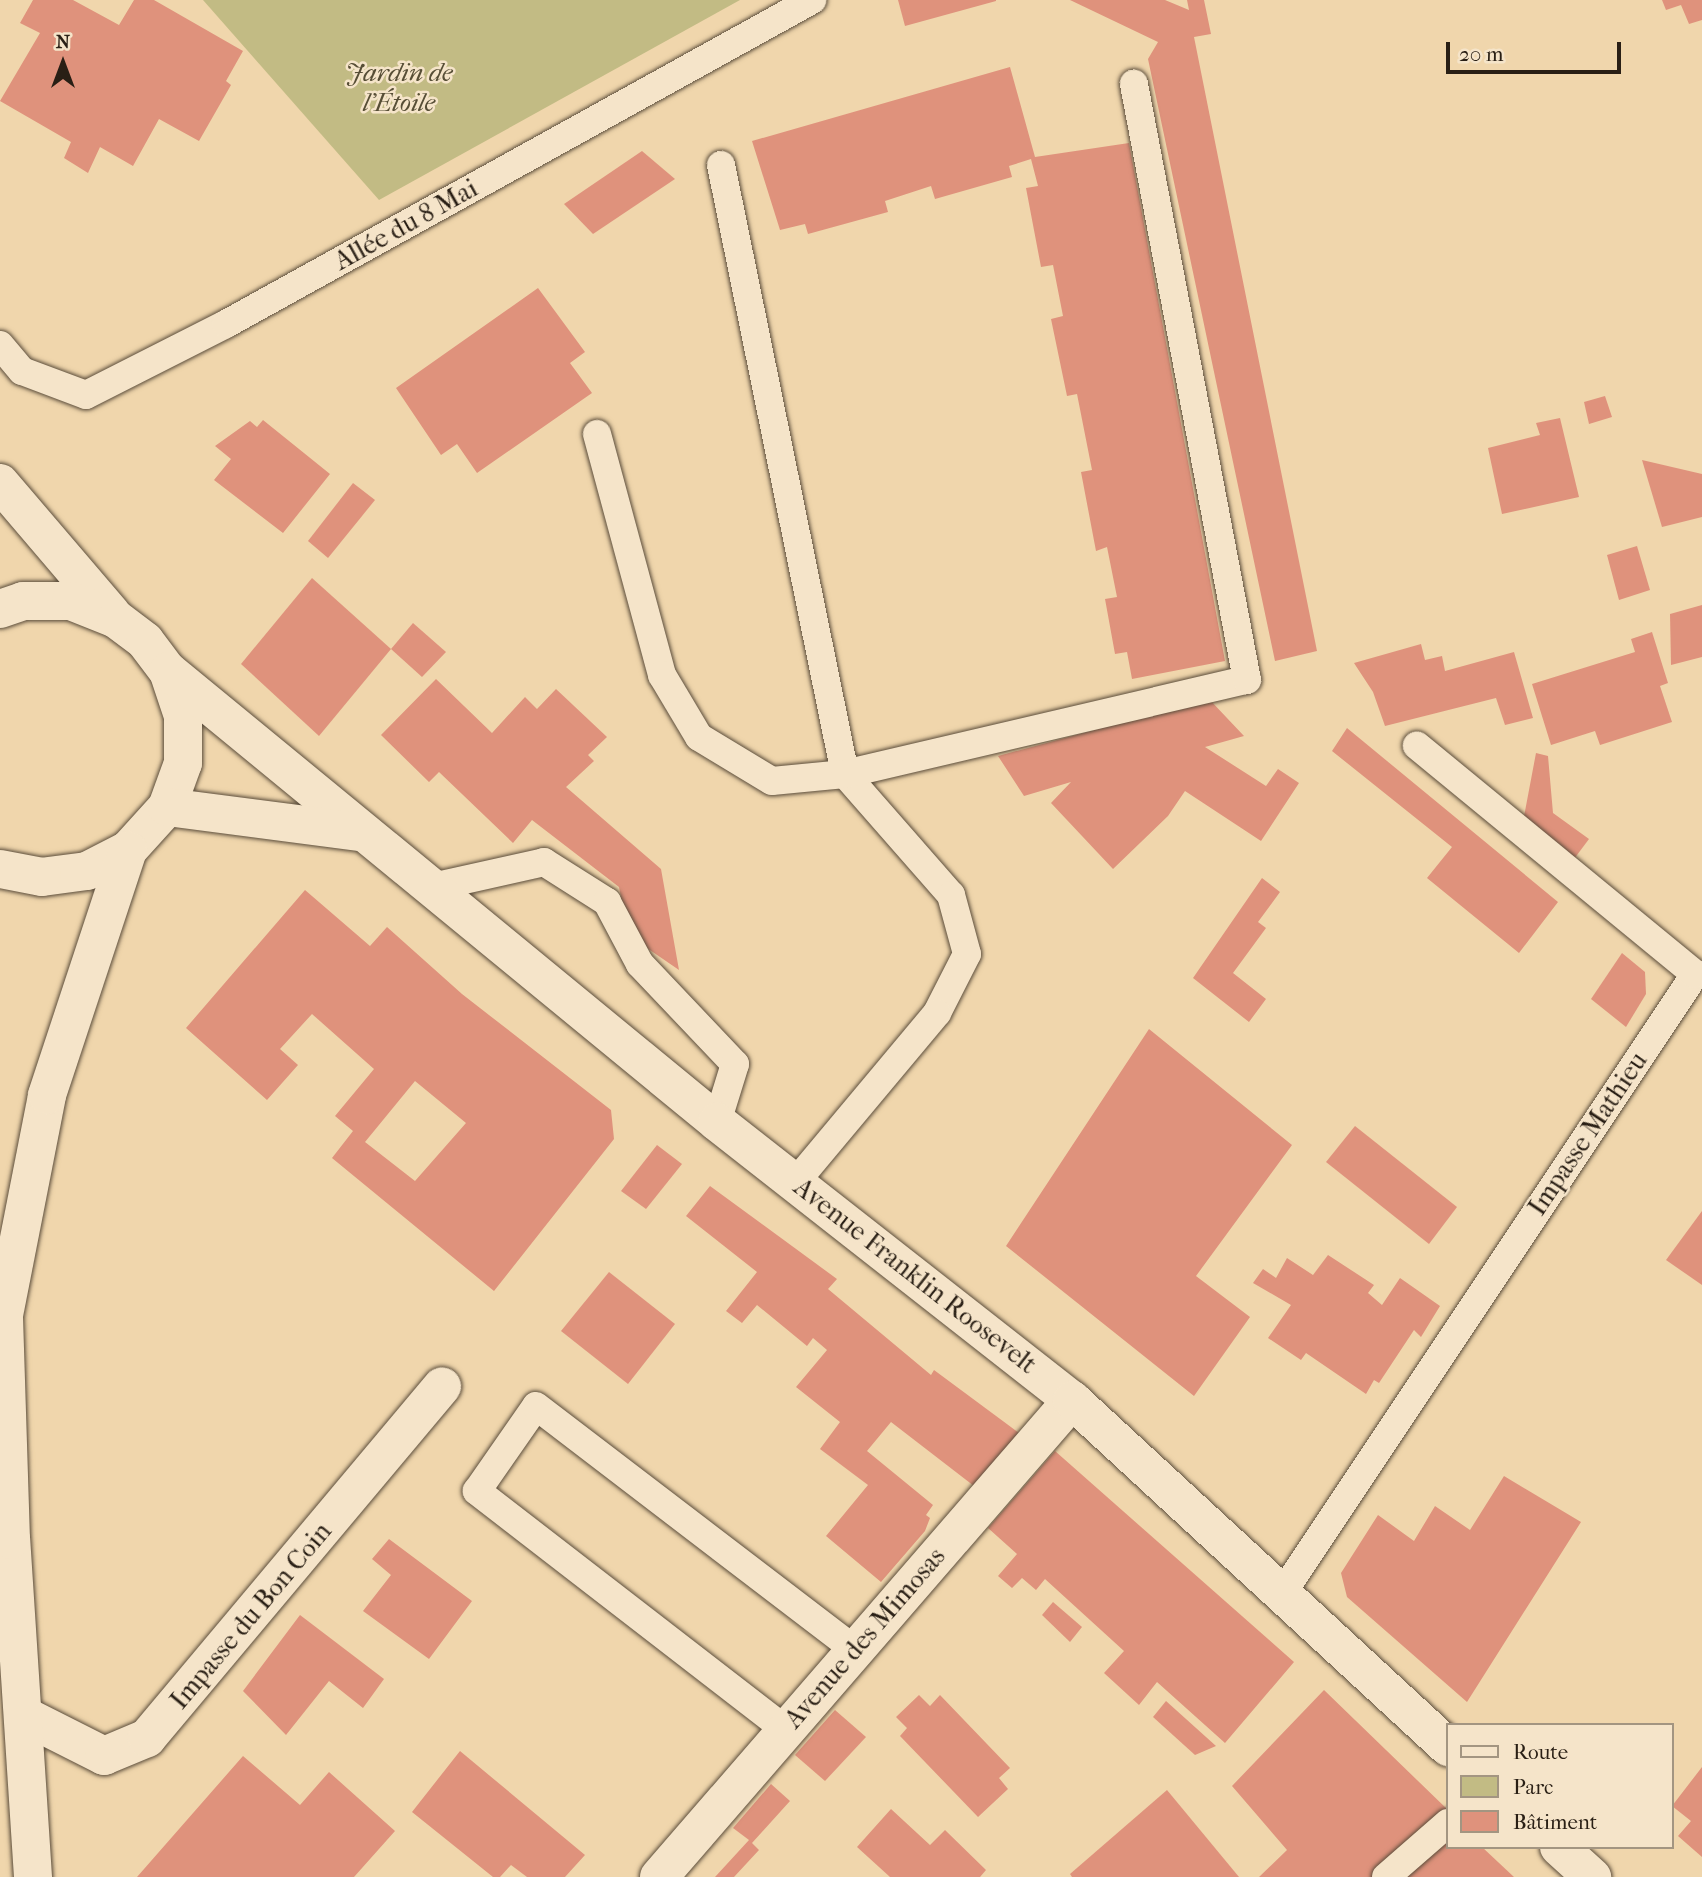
<!DOCTYPE html>
<meta charset="utf-8">
<style>
body{margin:0}
#map{position:relative;width:1702px;height:1877px;overflow:hidden;background:#f0d6ac;font-family:"IM FELL French Canon",serif}
div>[style]{position:absolute}
.green>*{inset:0;background:#c2bb84}
.building>*{inset:0;background:#df927c}
.roads{filter:drop-shadow(0 0 2px #5b4d3b) drop-shadow(0 0 2px #5b4d3b)}
.lane>*{height:28px;margin:-14px;padding:0 14px;transform-origin:14px;border-radius:14px;background:#f5e4c9}
.street>*{height:38px;margin:-19px;padding:0 19px;transform-origin:19px;border-radius:19px;background:#f5e4c9}
.secondary>*{height:38px;margin:-19px;padding:0 19px;transform-origin:19px;border-radius:19px;background:#f5e4c9}
span{translate:-50% -50%;white-space:nowrap;text-align:center;line-height:1.15;-webkit-text-stroke:5px #f5e4c9;paint-order:stroke}
.park-label{font-size:26px;color:#574e36;font-style:italic}
.street-label{font-size:26px;color:#291f15}
.legend{position:absolute;left:1446px;top:1723px;width:228px;height:126px;box-sizing:border-box;background:#f5e4c9;border:2px solid #a39581;margin:0;padding:9px 12px;list-style:none;font-size:21px;color:#291f15}
.legend li{display:flex;align-items:center;gap:14px;height:35px}
.legend b{width:35px;border:2px solid #a39581}
.north{position:absolute;left:28px;top:28px;width:70px;height:70px;-webkit-text-stroke:5px #f5e4c9;paint-order:stroke;rotate:0deg;font-size:19px;font-weight:700;line-height:28px;text-align:center;color:#291f15}
.north::after{content:'';display:block;margin:auto;width:24px;height:32px;background:#291f15;clip-path:polygon(50% 0,100% 100%,50% 72%,0 100%)}
.scale{position:absolute;left:1446px;top:42px;width:175px;height:32px;box-sizing:border-box;border:4px solid #291f15;border-top:0;padding-left:9px;font-size:21px;line-height:24px;white-space:nowrap;color:#291f15;-webkit-text-stroke:5px #f5e4c9;paint-order:stroke}
</style>
<div id="map">
<div class="green">
<i style="clip-path:polygon(203px 0,740px 0,379px 200px)"></i>
</div>
<div class="building">
<i style="clip-path:polygon(33px 0,73px 0,119px 25px,134px 0,154px 0,243px 51px,226px 81px,231px 85px,199px 141px,159px 119px,133px 166px,100px 147px,88px 173px,64px 158px,71px 142px,0 101px,40px 33px,20px 23px)"></i>
<i style="clip-path:polygon(898px 0,996px 0,996px 1px,905px 26px)"></i>
<i style="clip-path:polygon(1070px 0,1165px 0,1189px 10px,1187px 0,1204px 0,1211px 34px,1194px 37px,1317px 651px,1275px 661px,1148px 59px,1158px 42px)"></i>
<i style="clip-path:polygon(1662px 0,1702px 0,1702px 20px,1689px 24px,1681px 5px,1666px 10px)"></i>
<i style="clip-path:polygon(1010px 67px,1035px 157px,1129px 143px,1225px 661px,1132px 679px,1127px 652px,1115px 654px,1105px 599px,1117px 597px,1107px 547px,1096px 551px,1081px 472px,1092px 470px,1077px 394px,1067px 396px,1051px 319px,1063px 316px,1053px 265px,1041px 267px,1026px 188px,1038px 186px,1031px 159px,1009px 166px,1012px 177px,935px 199px,931px 186px,885px 201px,888px 212px,808px 234px,805px 224px,780px 230px,752px 141px)"></i>
<i style="clip-path:polygon(642px 151px,675px 179px,593px 234px,564px 204px)"></i>
<i style="clip-path:polygon(538px 288px,585px 352px,570px 363px,592px 393px,477px 473px,457px 444px,441px 455px,396px 388px)"></i>
<i style="clip-path:polygon(1605px 396px,1612px 417px,1589px 424px,1584px 402px)"></i>
<i style="clip-path:polygon(1560px 418px,1579px 497px,1502px 514px,1488px 448px,1540px 435px,1536px 423px)"></i>
<i style="clip-path:polygon(263px 420px,330px 474px,283px 533px,214px 480px,231px 459px,215px 446px,250px 421px,257px 427px)"></i>
<i style="clip-path:polygon(1642px 460px,1702px 474px,1702px 517px,1662px 527px)"></i>
<i style="clip-path:polygon(353px 483px,375px 500px,328px 558px,308px 541px)"></i>
<i style="clip-path:polygon(1637px 546px,1650px 590px,1619px 600px,1607px 555px)"></i>
<i style="clip-path:polygon(312px 578px,391px 649px,319px 736px,241px 664px)"></i>
<i style="clip-path:polygon(1702px 605px,1702px 657px,1671px 665px,1670px 614px)"></i>
<i style="clip-path:polygon(413px 623px,446px 652px,422px 677px,391px 649px)"></i>
<i style="clip-path:polygon(1652px 632px,1668px 683px,1660px 686px,1672px 722px,1600px 745px,1595px 731px,1551px 745px,1532px 684px,1635px 652px,1631px 639px)"></i>
<i style="clip-path:polygon(1421px 644px,1425px 660px,1442px 656px,1445px 671px,1514px 652px,1533px 718px,1505px 725px,1496px 698px,1385px 726px,1373px 692px,1354px 663px)"></i>
<i style="clip-path:polygon(436px 679px,492px 733px,525px 697px,537px 709px,556px 689px,607px 737px,588px 755px,594px 761px,566px 787px,661px 869px,679px 970px,628px 935px,619px 887px,532px 820px,513px 843px,439px 772px,429px 782px,381px 735px)"></i>
<i style="clip-path:polygon(1209px 699px,1244px 736px,1205px 747px,1266px 786px,1278px 769px,1299px 783px,1261px 841px,1185px 791px,1168px 816px,1113px 869px,1051px 803px,1071px 782px,1024px 796px,998px 756px)"></i>
<i style="clip-path:polygon(1347px 728px,1558px 902px,1519px 953px,1427px 878px,1452px 847px,1332px 751px)"></i>
<i style="clip-path:polygon(1536px 753px,1548px 756px,1553px 813px,1589px 839px,1571px 863px,1522px 827px)"></i>
<i style="clip-path:polygon(1262px 878px,1280px 892px,1258px 922px,1266px 928px,1233px 973px,1266px 999px,1249px 1022px,1193px 978px)"></i>
<i style="clip-path:polygon(evenodd,305px 890px,370px 946px,387px 927px,462px 994px,611px 1110px,614px 1139px,494px 1291px,332px 1158px,353px 1131px,335px 1116px,374px 1069px,312px 1014px,280px 1049px,298px 1065px,267px 1100px,186px 1028px,305px 890px,415px 1081px,466px 1123px,415px 1181px,365px 1142px,415px 1081px)"></i>
<i style="clip-path:polygon(1622px 953px,1645px 972px,1646px 994px,1626px 1027px,1591px 999px)"></i>
<i style="clip-path:polygon(1149px 1029px,1292px 1145px,1196px 1276px,1250px 1317px,1194px 1396px,1006px 1246px)"></i>
<i style="clip-path:polygon(1355px 1126px,1457px 1207px,1429px 1244px,1326px 1162px)"></i>
<i style="clip-path:polygon(657px 1145px,682px 1164px,646px 1209px,621px 1191px)"></i>
<i style="clip-path:polygon(710px 1186px,837px 1279px,828px 1289px,931px 1375px,934px 1370px,1019px 1433px,974px 1486px,891px 1422px,867px 1451px,933px 1505px,926px 1515px,930px 1518px,925px 1531px,881px 1582px,826px 1536px,868px 1485px,820px 1449px,840px 1422px,796px 1387px,827px 1350px,813px 1338px,807px 1346px,757px 1305px,742px 1323px,726px 1311px,757px 1272px,686px 1216px)"></i>
<i style="clip-path:polygon(1702px 1211px,1702px 1285px,1666px 1260px)"></i>
<i style="clip-path:polygon(1328px 1255px,1374px 1285px,1368px 1293px,1382px 1305px,1400px 1278px,1440px 1306px,1421px 1337px,1414px 1330px,1379px 1383px,1374px 1380px,1366px 1394px,1306px 1353px,1301px 1360px,1268px 1338px,1291px 1305px,1253px 1283px,1263px 1269px,1276px 1278px,1287px 1258px,1313px 1275px)"></i>
<i style="clip-path:polygon(609px 1272px,675px 1324px,628px 1384px,561px 1331px)"></i>
<i style="clip-path:polygon(1055px 1451px,1294px 1662px,1225px 1743px,1157px 1682px,1139px 1705px,1104px 1673px,1124px 1651px,1045px 1579px,1036px 1590px,1022px 1578px,1012px 1588px,998px 1576px,1017px 1554px,988px 1528px)"></i>
<i style="clip-path:polygon(1504px 1476px,1581px 1522px,1467px 1702px,1347px 1597px,1341px 1573px,1378px 1515px,1414px 1541px,1435px 1506px,1470px 1530px)"></i>
<i style="clip-path:polygon(389px 1539px,472px 1601px,429px 1659px,363px 1611px,391px 1575px,372px 1559px)"></i>
<i style="clip-path:polygon(1053px 1602px,1082px 1627px,1070px 1642px,1042px 1615px)"></i>
<i style="clip-path:polygon(300px 1615px,384px 1679px,363px 1708px,329px 1681px,286px 1735px,243px 1691px)"></i>
<i style="clip-path:polygon(1324px 1690px,1448px 1810px,1372px 1877px,1259px 1877px,1287px 1850px,1232px 1786px)"></i>
<i style="clip-path:polygon(919px 1695px,930px 1706px,940px 1695px,1010px 1768px,999px 1778px,1008px 1789px,978px 1817px,900px 1736px,907px 1728px,896px 1717px)"></i>
<i style="clip-path:polygon(1166px 1701px,1216px 1746px,1195px 1755px,1153px 1717px)"></i>
<i style="clip-path:polygon(835px 1710px,866px 1737px,825px 1781px,795px 1755px)"></i>
<i style="clip-path:polygon(460px 1751px,585px 1855px,565px 1877px,527px 1877px,511px 1865px,500px 1877px,493px 1877px,412px 1812px)"></i>
<i style="clip-path:polygon(243px 1756px,300px 1805px,329px 1772px,395px 1831px,354px 1877px,137px 1877px)"></i>
<i style="clip-path:polygon(1702px 1767px,1702px 1857px,1678px 1836px,1691px 1821px,1672px 1806px)"></i>
<i style="clip-path:polygon(771px 1784px,790px 1801px,752px 1843px,759px 1850px,734px 1877px,715px 1877px,749px 1840px,733px 1828px)"></i>
<i style="clip-path:polygon(1167px 1790px,1239px 1877px,1072px 1877px,1070px 1874px)"></i>
<i style="clip-path:polygon(891px 1809px,930px 1845px,945px 1830px,986px 1870px,980px 1877px,890px 1877px,857px 1847px)"></i>
<i style="clip-path:polygon(1448px 1837px,1448px 1847px,1482px 1847px,1514px 1877px,1403px 1877px)"></i>
</div>
<div class="roads">
<div class="lane">
<i style="left:721px;top:165px;width:621px;rotate:78.49deg"></i>
<i style="left:845px;top:774px;width:161px;rotate:48.8deg"></i>
<i style="left:951px;top:895px;width:61px;rotate:74.8deg"></i>
<i style="left:967px;top:954px;width:66px;rotate:117deg"></i>
<i style="left:937px;top:1013px;width:222px;rotate:129.9deg"></i>
<i style="left:0;top:345px;width:34px;rotate:50deg"></i>
<i style="left:22px;top:371px;width:68px;rotate:20.6deg"></i>
<i style="left:86px;top:395px;width:157px;rotate:-26.9deg"></i>
<i style="left:226px;top:324px;width:670px;rotate:-28.94deg"></i>
<i style="left:597px;top:434px;width:250px;rotate:74.9deg"></i>
<i style="left:662px;top:675px;width:72px;rotate:59.2deg"></i>
<i style="left:699px;top:737px;width:85px;rotate:31.1deg"></i>
<i style="left:772px;top:781px;width:73px;rotate:-5.5deg"></i>
<i style="left:845px;top:774px;width:413px;rotate:-13.2deg"></i>
<i style="left:1247px;top:680px;width:607px;rotate:-100.74deg"></i>
<i style="left:428px;top:888px;width:119px;rotate:-12.6deg"></i>
<i style="left:544px;top:862px;width:75px;rotate:32.4deg"></i>
<i style="left:607px;top:902px;width:70px;rotate:62deg"></i>
<i style="left:640px;top:964px;width:138px;rotate:46.5deg"></i>
<i style="left:735px;top:1064px;width:61px;rotate:107.2deg"></i>
<i style="left:1282px;top:1594px;width:745px;rotate:-56.33deg"></i>
<i style="left:1695px;top:974px;width:360px;rotate:-140.6deg"></i>
<i style="left:786px;top:1730px;width:391px;rotate:-142.3deg"></i>
<i style="left:477px;top:1491px;width:103px;rotate:-55.2deg"></i>
<i style="left:536px;top:1406px;width:402px;rotate:37.4deg"></i>
<i style="left:1386px;top:1877px;width:82px;rotate:-41.1deg"></i>
</div>
<div class="street">
<i style="left:23px;top:1715px;width:91px;rotate:26.8deg"></i>
<i style="left:104px;top:1756px;width:47px;rotate:-22.7deg"></i>
<i style="left:147px;top:1738px;width:459px;rotate:-50deg"></i>
<i style="left:659px;top:1877px;width:631px;rotate:-49.11deg"></i>
</div>
<div class="secondary">
<i style="left:0;top:483px;width:172px;rotate:49.5deg"></i>
<i style="left:0;top:609px;width:24px;rotate:-19deg"></i>
<i style="left:23px;top:601px;width:48px"></i>
<i style="left:71px;top:601px;width:48px;rotate:21.8deg"></i>
<i style="left:116px;top:619px;width:36px;rotate:37deg"></i>
<i style="left:145px;top:641px;width:38px;rotate:53deg"></i>
<i style="left:168px;top:671px;width:47px;rotate:71.6deg"></i>
<i style="left:183px;top:716px;width:47px;rotate:90deg"></i>
<i style="left:183px;top:763px;width:47px;rotate:110deg"></i>
<i style="left:167px;top:807px;width:58px;rotate:132.2deg"></i>
<i style="left:128px;top:850px;width:46px;rotate:152.9deg"></i>
<i style="left:87px;top:871px;width:45px;rotate:172.4deg"></i>
<i style="left:42px;top:877px;width:43px;rotate:-169.2deg"></i>
<i style="left:168px;top:671px;width:710px;rotate:39.4deg"></i>
<i style="left:717px;top:1122px;width:451px;rotate:38.1deg"></i>
<i style="left:1072px;top:1400px;width:512px;rotate:42.7deg"></i>
<i style="left:167px;top:807px;width:195px;rotate:7.4deg"></i>
<i style="left:1559px;top:1847px;width:45px;rotate:42.3deg"></i>
<i style="left:33px;top:1877px;width:338px;rotate:-93.7deg"></i>
<i style="left:11px;top:1540px;width:225px;rotate:-91.8deg"></i>
<i style="left:4px;top:1315px;width:224px;rotate:-78.9deg"></i>
<i style="left:47px;top:1095px;width:258px;rotate:-71.7deg"></i>
</div>
</div>
<div class="park-label">
<span style="left:399px;top:88px">Jardin de<br>l'Étoile</span>
</div>
<div class="street-label">
<span style="left:406px;top:225px;rotate:-29deg">Allée du 8 Mai</span>
<span style="left:1588px;top:1134px;rotate:-56deg">Impasse Mathieu</span>
<span style="left:915px;top:1276px;rotate:38deg">Avenue Franklin Roosevelt</span>
<span style="left:251px;top:1616px;rotate:-50deg">Impasse du Bon Coin</span>
<span style="left:865px;top:1638px;rotate:-49deg">Avenue des Mimosas</span>
</div>
<ul class="legend">
<li><b style="height:9px;background:#f5e4c9"></b>Route</li>
<li><b style="height:19px;background:#c2bb84"></b>Parc</li>
<li><b style="height:19px;background:#df927c"></b>Bâtiment</li>
</ul>
<div class="north">N</div>
<div class="scale">20 m</div>
</div>
